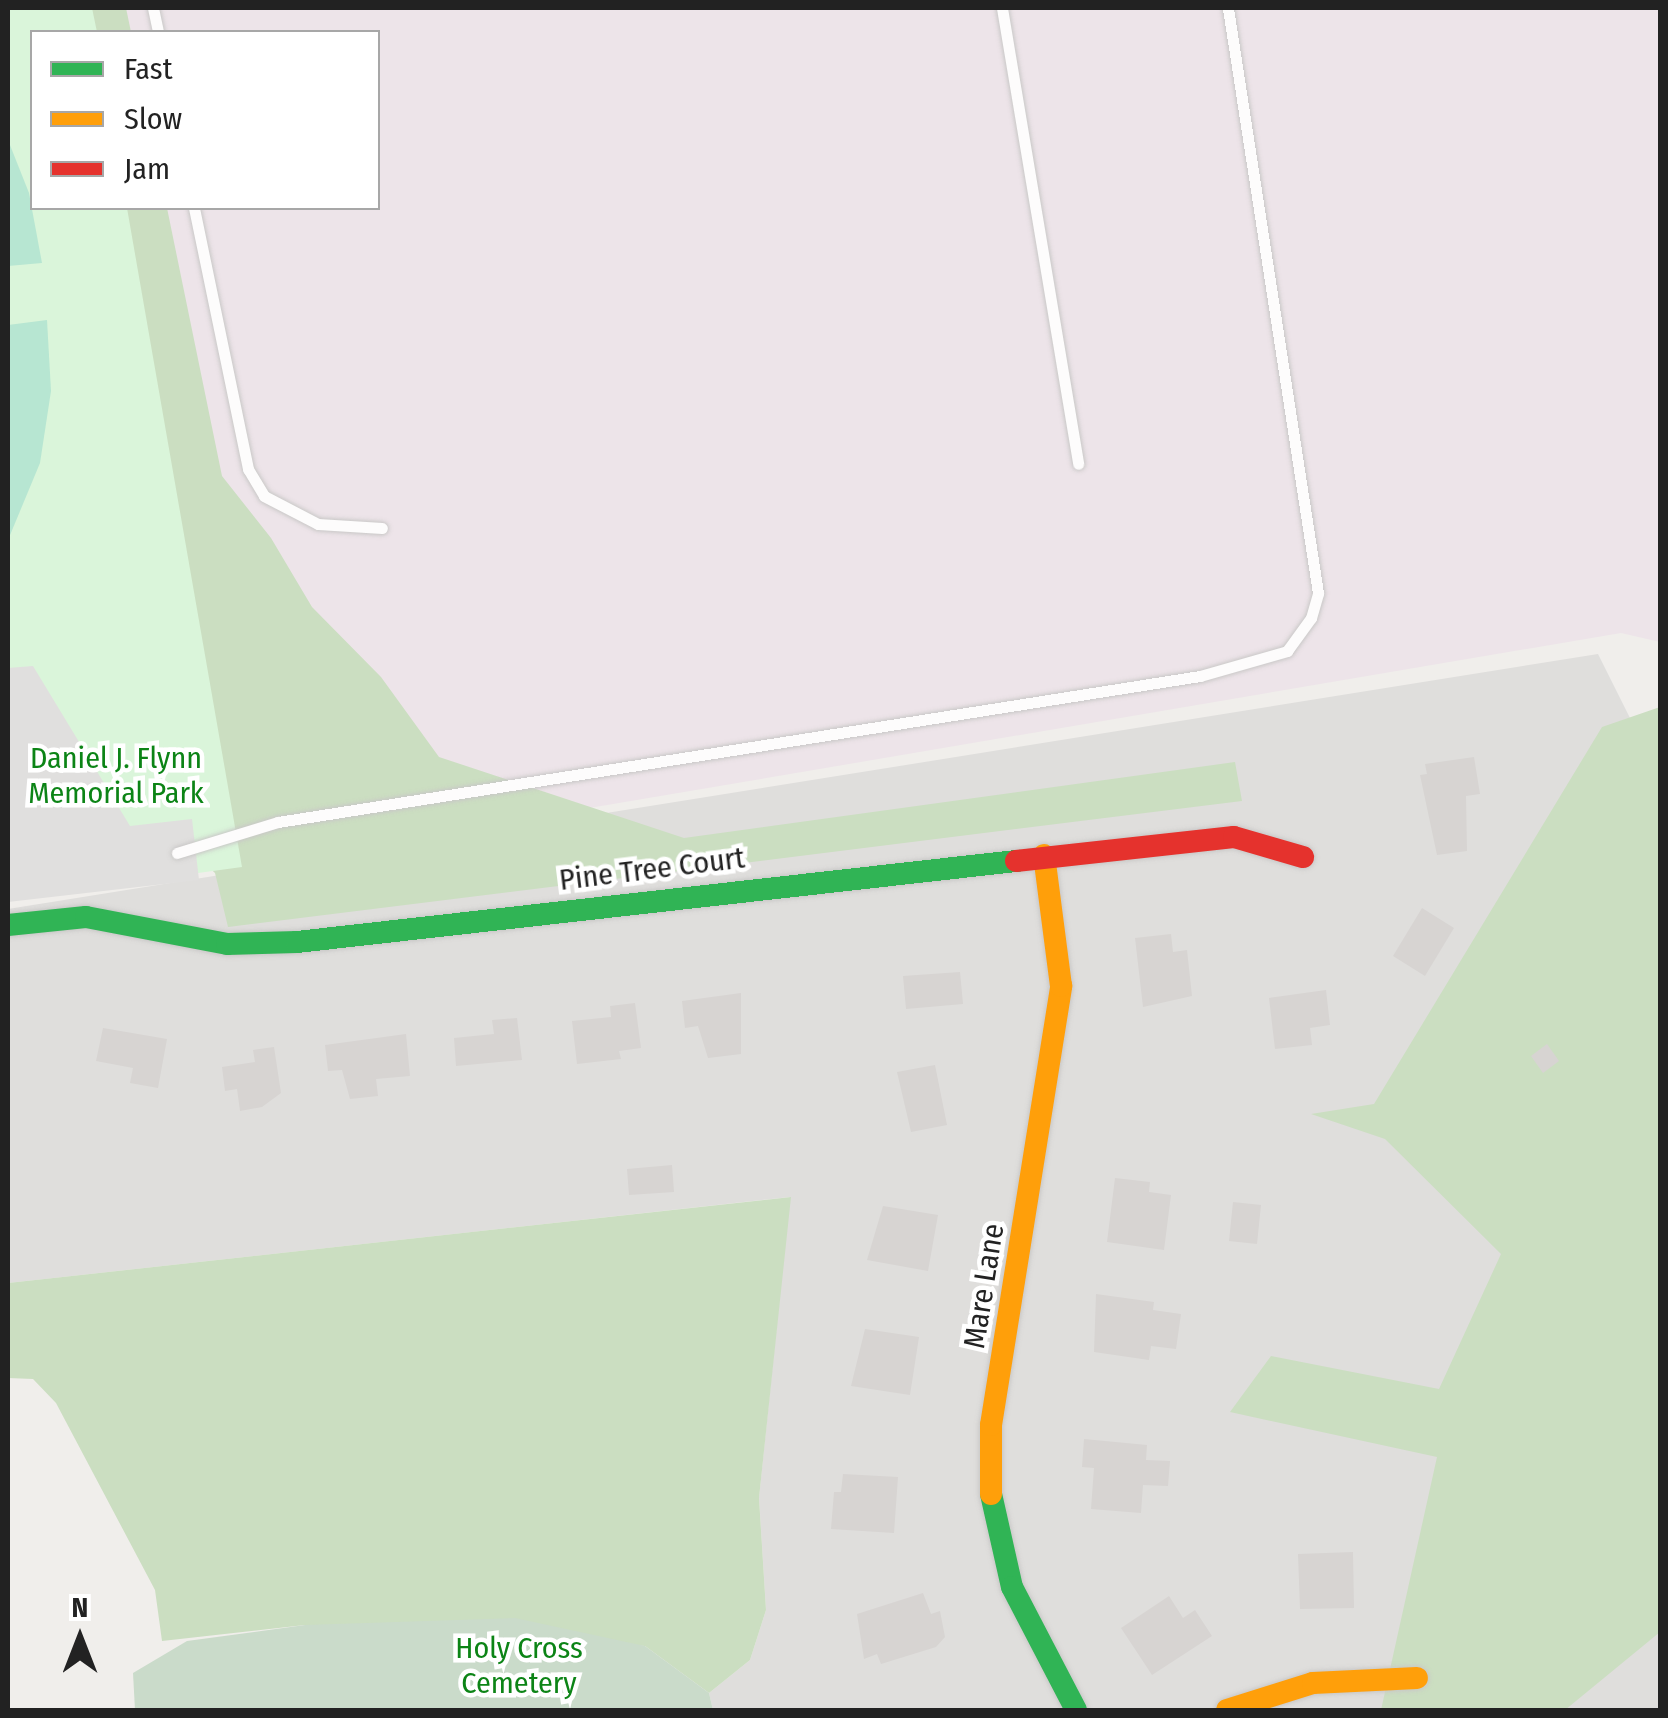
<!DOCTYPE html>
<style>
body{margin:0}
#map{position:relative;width:1668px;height:1718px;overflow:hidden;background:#f0eeeb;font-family:"Fira Sans Condensed",sans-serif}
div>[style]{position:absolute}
.residential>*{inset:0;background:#dfdedc}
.industrial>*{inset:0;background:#ede4e9}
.forest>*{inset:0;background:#cbdec1}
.cemetery>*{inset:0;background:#cadbca}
.park>*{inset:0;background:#daf5da}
.pitch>*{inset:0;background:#b7e6d2}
.parking>*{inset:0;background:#e0dfde}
.building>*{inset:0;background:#d7d4d2}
.roads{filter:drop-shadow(0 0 2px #c9c8c7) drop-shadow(0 0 2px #c9c8c7)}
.lane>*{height:11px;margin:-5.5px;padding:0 5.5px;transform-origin:5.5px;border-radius:5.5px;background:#fdfcfc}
.fast>*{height:22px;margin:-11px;padding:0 11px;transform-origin:11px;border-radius:11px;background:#30b455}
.slow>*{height:22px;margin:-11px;padding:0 11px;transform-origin:11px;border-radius:11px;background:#ff9f0a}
.jam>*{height:22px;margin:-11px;padding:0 11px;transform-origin:11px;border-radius:11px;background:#e5322d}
span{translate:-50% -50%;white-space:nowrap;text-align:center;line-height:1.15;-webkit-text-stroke:9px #fff;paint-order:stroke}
.park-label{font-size:30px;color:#0c8416}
.street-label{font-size:30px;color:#222}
.frame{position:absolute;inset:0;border:10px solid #222;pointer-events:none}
.legend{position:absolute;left:30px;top:30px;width:350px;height:180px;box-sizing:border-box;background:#fff;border:2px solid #a7a7a7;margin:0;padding:12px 18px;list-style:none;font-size:30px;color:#222}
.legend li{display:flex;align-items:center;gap:20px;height:50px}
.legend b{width:50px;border:2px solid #a7a7a7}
.north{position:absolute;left:30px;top:1588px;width:100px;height:100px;-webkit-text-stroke:8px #fff;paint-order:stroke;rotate:0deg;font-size:28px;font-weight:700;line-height:40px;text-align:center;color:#222}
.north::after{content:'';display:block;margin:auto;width:35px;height:45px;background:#222;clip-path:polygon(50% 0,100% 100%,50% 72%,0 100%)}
</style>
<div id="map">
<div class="residential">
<i style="clip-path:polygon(1598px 654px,1660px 778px,1482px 1710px,713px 1710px,709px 1693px,750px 1660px,766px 1610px,759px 1498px,790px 1197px,8px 1283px,8px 909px)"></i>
<i style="clip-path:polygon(1660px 1570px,1660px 1710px,1556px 1710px)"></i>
</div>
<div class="industrial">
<i style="clip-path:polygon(118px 8px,1660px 8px,1660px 642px,1621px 633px,242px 867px,146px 208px,378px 208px,378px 32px,121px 32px)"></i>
</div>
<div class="forest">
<i style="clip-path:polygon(25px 8px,126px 8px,131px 32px,32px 32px)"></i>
<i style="clip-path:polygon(47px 208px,167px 208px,222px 476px,271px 538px,312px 607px,381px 677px,439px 757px,684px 838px,1235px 762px,1242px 801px,228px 927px,215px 873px,145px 808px)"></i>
<i style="clip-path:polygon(1660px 707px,1660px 1632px,1565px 1710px,1381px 1710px,1437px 1457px,1230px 1412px,1271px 1356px,1439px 1389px,1501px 1254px,1385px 1139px,1311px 1114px,1374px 1104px,1602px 727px)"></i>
<i style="clip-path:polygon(791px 1197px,759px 1498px,766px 1610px,750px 1660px,709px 1693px,645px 1646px,305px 1625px,162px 1641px,155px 1590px,56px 1403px,33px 1379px,8px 1378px,8px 1283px)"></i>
</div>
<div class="cemetery">
<i style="clip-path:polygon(515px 1618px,645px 1646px,709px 1693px,713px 1710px,135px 1710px,133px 1673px,187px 1641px,305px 1625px)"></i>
</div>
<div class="park">
<i style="clip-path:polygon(8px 8px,92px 8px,97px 32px,32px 32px,32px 208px,127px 208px,242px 867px,8px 899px)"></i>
</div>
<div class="pitch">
<i style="clip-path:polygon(8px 140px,29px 193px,42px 263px,8px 266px)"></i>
<i style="clip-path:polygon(47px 320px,51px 391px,40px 463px,8px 540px,8px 325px)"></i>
</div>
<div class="parking">
<i style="clip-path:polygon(33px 666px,130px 826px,192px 819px,199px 880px,8px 902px,8px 668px)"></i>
</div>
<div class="building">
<i style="clip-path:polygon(1474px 757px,1480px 794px,1466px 796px,1467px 851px,1437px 855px,1420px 775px,1427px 774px,1425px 764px)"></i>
<i style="clip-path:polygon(1422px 908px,1454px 928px,1425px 976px,1393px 956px)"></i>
<i style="clip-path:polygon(1171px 934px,1173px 952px,1187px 950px,1192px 996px,1143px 1007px,1135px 938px)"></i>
<i style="clip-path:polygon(960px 972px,963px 1004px,906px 1009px,903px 976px)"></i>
<i style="clip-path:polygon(1326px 990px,1330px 1025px,1310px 1028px,1312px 1045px,1275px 1049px,1269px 998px)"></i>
<i style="clip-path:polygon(741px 993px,741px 1054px,708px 1058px,698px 1026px,685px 1028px,682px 1001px)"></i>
<i style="clip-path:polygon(635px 1003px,641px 1048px,619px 1051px,621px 1059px,577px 1064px,572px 1021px,611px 1017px,610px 1006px)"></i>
<i style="clip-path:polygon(517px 1018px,522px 1060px,456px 1066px,454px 1038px,494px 1034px,492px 1020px)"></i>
<i style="clip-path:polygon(103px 1028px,167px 1039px,158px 1088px,130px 1083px,133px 1068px,96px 1061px)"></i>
<i style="clip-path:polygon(406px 1034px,410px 1076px,376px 1079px,378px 1096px,350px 1099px,342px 1070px,328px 1071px,325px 1045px)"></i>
<i style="clip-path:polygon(1547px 1044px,1559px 1061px,1543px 1073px,1531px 1056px)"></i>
<i style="clip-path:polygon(274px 1047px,281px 1093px,262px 1107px,240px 1111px,237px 1089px,225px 1091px,222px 1067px,255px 1062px,253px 1050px)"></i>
<i style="clip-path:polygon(935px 1065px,947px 1125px,911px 1132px,897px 1072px)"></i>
<i style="clip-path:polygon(672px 1165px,674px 1192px,629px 1195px,627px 1169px)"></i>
<i style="clip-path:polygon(1115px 1178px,1150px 1182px,1149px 1192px,1171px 1195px,1164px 1250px,1107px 1242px)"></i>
<i style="clip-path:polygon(1233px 1202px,1261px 1205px,1257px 1244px,1229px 1241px)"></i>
<i style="clip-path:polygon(883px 1206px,938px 1215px,928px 1271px,867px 1260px)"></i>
<i style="clip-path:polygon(1096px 1294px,1154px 1302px,1153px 1310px,1181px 1314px,1176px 1349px,1151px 1346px,1149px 1360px,1094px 1352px)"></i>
<i style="clip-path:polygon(865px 1329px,919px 1337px,910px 1395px,851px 1386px)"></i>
<i style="clip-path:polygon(1084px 1439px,1147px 1445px,1146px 1460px,1170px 1461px,1168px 1486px,1143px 1485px,1141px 1513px,1091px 1509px,1094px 1468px,1082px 1467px)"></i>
<i style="clip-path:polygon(843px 1474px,898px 1477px,894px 1533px,831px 1529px,834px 1492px,841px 1492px)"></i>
<i style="clip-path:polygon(1353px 1552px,1354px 1608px,1300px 1609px,1298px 1554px)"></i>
<i style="clip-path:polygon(923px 1593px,931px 1614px,940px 1611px,945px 1637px,936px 1647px,881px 1664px,877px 1654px,864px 1659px,857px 1614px)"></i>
<i style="clip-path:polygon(1169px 1596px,1183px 1618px,1195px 1610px,1212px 1636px,1152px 1675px,1121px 1628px)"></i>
</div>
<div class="roads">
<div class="lane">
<i style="left:153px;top:8px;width:25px;rotate:78deg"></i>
<i style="left:1002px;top:8px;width:462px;rotate:80.5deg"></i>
<i style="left:194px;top:208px;width:267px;rotate:78.3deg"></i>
<i style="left:248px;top:469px;width:31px;rotate:59deg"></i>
<i style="left:264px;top:496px;width:61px;rotate:27.4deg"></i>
<i style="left:318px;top:524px;width:64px;rotate:3.6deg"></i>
<i style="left:177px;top:853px;width:106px;rotate:-17.1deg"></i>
<i style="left:278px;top:822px;width:933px;rotate:-9deg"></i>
<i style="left:1200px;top:676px;width:91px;rotate:-16deg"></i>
<i style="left:1287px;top:651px;width:41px;rotate:-54deg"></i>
<i style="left:1311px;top:618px;width:26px;rotate:-74deg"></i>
<i style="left:1318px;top:593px;width:592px;rotate:-98.75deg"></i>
</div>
<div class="fast">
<i style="left:8px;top:925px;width:78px;rotate:-5.9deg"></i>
<i style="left:86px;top:917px;width:144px;rotate:10.8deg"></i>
<i style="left:227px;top:944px;width:70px;rotate:-1.6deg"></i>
<i style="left:297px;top:942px;width:724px;rotate:-6.43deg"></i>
<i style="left:991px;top:1494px;width:95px;rotate:77.3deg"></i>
<i style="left:1012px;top:1587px;width:139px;rotate:62.5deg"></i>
</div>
<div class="slow">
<i style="left:991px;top:1494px;width:69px;rotate:-90deg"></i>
<i style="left:991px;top:1425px;width:445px;rotate:-80.9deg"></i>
<i style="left:1061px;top:986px;width:132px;rotate:-97.4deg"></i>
<i style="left:1227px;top:1710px;width:90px;rotate:-17.4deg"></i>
<i style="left:1313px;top:1683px;width:104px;rotate:-2.8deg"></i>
</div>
<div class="jam">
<i style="left:1016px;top:861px;width:219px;rotate:-6.3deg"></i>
<i style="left:1234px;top:837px;width:72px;rotate:16.2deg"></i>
</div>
</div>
<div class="park-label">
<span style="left:116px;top:775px">Daniel J. Flynn<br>Memorial Park</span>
<span style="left:519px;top:1665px">Holy Cross<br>Cemetery</span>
</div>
<div class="street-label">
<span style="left:652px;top:869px;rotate:-7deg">Pine Tree Court</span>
<span style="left:984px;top:1286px;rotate:-81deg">Mare Lane</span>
</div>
<div class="frame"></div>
<ul class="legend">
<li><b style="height:12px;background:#30b455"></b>Fast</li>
<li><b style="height:12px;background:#ff9f0a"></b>Slow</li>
<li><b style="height:12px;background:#e5322d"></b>Jam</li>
</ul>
<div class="north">N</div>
</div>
